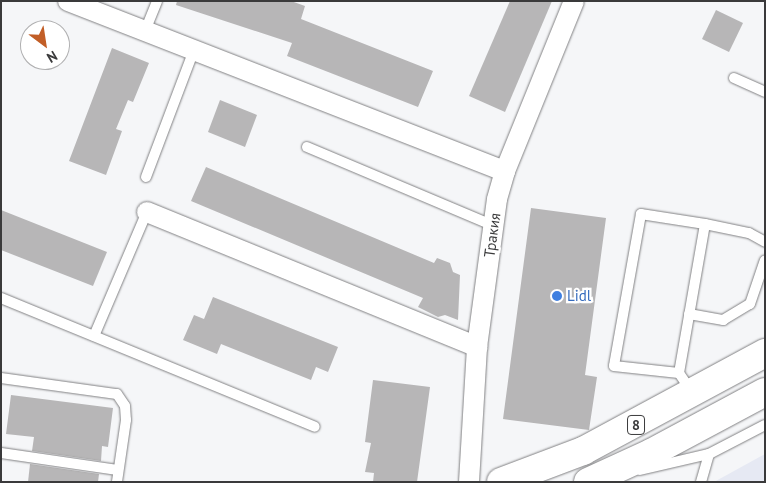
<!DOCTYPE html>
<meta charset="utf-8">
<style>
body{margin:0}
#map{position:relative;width:766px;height:483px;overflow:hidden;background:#f5f6f8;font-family:"PT Sans",sans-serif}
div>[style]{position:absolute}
.built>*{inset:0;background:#e6e9f3}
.building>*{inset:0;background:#b7b6b7}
.roads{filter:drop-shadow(0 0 1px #818183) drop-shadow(0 0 1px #818183)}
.service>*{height:10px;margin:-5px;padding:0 5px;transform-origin:5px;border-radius:5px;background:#fff}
.minor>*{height:20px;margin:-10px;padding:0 10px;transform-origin:10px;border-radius:10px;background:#fff}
.primary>*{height:28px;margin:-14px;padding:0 14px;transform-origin:14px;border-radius:14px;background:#fff}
.dots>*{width:14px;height:14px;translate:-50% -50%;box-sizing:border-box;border:2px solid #fff;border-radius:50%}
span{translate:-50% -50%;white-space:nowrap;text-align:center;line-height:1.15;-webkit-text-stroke:4.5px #fff;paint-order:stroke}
.shield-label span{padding:1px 4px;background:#fff;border:1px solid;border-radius:4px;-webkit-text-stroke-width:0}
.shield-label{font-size:14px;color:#3a3a3b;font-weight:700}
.street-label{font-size:15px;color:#3a3a3b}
.shop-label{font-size:15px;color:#366cbe}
.left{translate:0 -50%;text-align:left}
.frame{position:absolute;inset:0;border:2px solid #3a3a3b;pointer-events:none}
.north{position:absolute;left:20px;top:20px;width:50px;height:50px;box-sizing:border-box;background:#fff;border:1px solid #b0b0b1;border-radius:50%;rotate:149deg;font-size:14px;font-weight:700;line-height:20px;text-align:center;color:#3a3a3b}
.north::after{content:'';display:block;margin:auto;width:18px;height:22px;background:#c25e27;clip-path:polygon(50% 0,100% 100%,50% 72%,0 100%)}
</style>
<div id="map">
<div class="built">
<i style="clip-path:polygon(765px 454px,765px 482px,714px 482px)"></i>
</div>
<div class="building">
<i style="clip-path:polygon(177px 1px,291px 1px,305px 6px,301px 19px,433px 71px,418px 107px,287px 56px,292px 43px,176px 5px)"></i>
<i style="clip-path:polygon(510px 1px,552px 1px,505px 112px,469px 96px)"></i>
<i style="clip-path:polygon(716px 10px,743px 23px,729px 52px,702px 39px)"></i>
<i style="clip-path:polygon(112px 48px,149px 63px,133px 102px,128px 100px,116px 129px,122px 131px,106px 175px,69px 161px)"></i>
<i style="clip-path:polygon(220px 100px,257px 115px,245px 147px,208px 132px)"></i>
<i style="clip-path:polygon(206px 167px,434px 263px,437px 258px,450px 263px,453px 272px,460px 275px,458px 320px,445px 315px,438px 317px,418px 307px,423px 298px,191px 201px)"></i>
<i style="clip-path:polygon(531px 208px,606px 218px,585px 375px,597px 377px,589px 430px,503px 419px)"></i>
<i style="clip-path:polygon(1px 210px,107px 252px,93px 286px,1px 250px)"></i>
<i style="clip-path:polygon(213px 297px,338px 347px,328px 372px,316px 367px,311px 380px,221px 344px,217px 354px,183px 340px,194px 315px,204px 319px)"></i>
<i style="clip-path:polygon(373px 380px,430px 387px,417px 482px,373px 482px,374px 473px,365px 472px,371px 443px,365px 442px)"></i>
<i style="clip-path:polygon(11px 395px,113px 408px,108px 447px,102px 446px,101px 461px,32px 451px,34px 437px,6px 434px)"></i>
<i style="clip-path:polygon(30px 464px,99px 474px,98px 482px,28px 482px)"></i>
</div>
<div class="roads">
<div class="service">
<i style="left:145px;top:31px;width:32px;rotate:-68deg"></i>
<i style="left:734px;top:78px;width:34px;rotate:24deg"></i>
<i style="left:307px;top:147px;width:201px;rotate:22.9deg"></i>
<i style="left:146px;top:177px;width:136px;rotate:-69.3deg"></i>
<i style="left:705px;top:224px;width:45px;rotate:11.6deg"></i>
<i style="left:749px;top:233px;width:18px;rotate:29deg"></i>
<i style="left:1px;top:298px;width:339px;rotate:22.3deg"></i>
<i style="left:689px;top:314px;width:35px;rotate:10deg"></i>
<i style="left:723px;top:320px;width:31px;rotate:-31deg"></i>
<i style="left:750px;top:304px;width:46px;rotate:-71.2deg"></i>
<i style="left:94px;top:336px;width:135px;rotate:-66.9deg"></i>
<i style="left:679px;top:373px;width:151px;rotate:-80.1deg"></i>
<i style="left:705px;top:224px;width:65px;rotate:-171.1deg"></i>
<i style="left:641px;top:214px;width:154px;rotate:100.1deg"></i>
<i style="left:614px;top:366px;width:65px;rotate:6.1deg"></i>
<i style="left:679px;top:373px;width:22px;rotate:56deg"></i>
<i style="left:1px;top:378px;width:117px;rotate:7.9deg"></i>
<i style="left:117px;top:394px;width:14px;rotate:56deg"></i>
<i style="left:125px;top:406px;width:14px;rotate:86deg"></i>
<i style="left:126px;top:420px;width:63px;rotate:98.3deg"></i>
<i style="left:1px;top:453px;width:118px;rotate:8.3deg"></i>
<i style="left:640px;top:470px;width:71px;rotate:-13.1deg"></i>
<i style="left:709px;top:454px;width:63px;rotate:-27.4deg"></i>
<i style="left:701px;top:482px;width:29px;rotate:-74deg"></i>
</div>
<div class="minor">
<i style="left:68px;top:1px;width:469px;rotate:21.3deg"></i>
<i style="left:147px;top:212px;width:357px;rotate:22.2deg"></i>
<i style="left:469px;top:482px;width:135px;rotate:-86.6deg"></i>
<i style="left:477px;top:347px;width:149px;rotate:-82.3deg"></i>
<i style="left:497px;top:199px;width:29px;rotate:-74deg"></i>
<i style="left:505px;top:171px;width:183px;rotate:-67.9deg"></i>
</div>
<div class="primary">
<i style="left:501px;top:482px;width:88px;rotate:-20.7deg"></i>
<i style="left:583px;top:451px;width:207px;rotate:-28.3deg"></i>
<i style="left:588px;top:482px;width:69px;rotate:-24.7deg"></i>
<i style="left:651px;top:453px;width:129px;rotate:-28.2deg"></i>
</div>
</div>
<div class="dots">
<i style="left:557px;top:296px;background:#3f7fe0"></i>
</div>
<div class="shield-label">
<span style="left:636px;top:425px">8</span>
</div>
<div class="street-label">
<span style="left:492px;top:235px;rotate:-82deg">Тракия</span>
</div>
<div class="shop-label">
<span class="left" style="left:567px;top:296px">Lidl</span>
</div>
<div class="frame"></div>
<div class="north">N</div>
</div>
